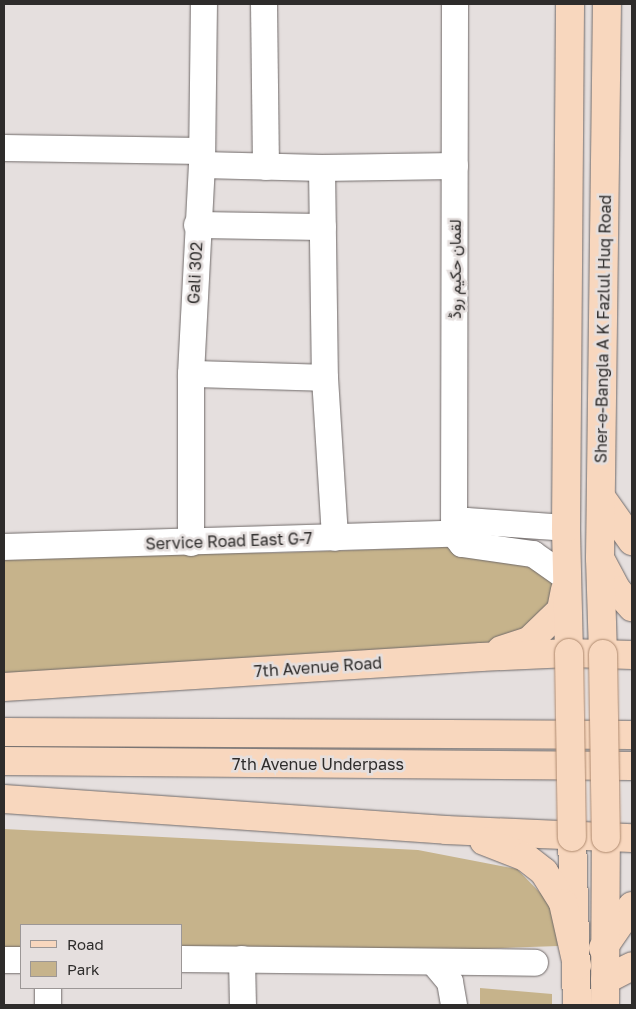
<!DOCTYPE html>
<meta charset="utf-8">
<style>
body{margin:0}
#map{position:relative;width:636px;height:1009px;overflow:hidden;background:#e5dfde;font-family:"Golos Text",Vazirmatn,sans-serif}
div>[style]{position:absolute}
.green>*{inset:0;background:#c6b38b}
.roads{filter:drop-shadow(0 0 1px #706a69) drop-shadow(0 0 1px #706a69)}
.minor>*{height:26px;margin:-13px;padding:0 13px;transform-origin:13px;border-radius:13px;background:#fff}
.major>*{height:28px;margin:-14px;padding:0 14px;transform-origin:14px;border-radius:14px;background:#f8d7be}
.bridges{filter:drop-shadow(0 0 1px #af8a6f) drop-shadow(0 0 1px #af8a6f)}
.major-bridge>*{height:28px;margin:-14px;padding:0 14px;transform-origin:14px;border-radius:14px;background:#f8d7be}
span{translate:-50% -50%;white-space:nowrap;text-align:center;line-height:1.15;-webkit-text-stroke:5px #e5dfde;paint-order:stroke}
.street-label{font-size:16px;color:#2e2c2b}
.frame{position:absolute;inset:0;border:5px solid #2e2c2b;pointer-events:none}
.legend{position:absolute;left:20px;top:924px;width:162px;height:65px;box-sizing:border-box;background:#e5dfde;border:1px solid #9c9796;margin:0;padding:6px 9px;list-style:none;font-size:15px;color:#2e2c2b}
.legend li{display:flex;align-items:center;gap:10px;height:25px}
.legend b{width:25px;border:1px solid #9c9796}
</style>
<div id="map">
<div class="green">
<i style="clip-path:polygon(446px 547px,502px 554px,561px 580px,529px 641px,4px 687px,4px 554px,271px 553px)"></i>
<i style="clip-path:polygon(4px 829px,418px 850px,517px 869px,551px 904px,558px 946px,181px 959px,181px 925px,21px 925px,21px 959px,4px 960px)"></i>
<i style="clip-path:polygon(480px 988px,552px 994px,552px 1005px,480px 1005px)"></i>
</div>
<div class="roads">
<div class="minor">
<i style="left:264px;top:4px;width:163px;rotate:89.3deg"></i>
<i style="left:4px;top:148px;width:198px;rotate:0.9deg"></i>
<i style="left:202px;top:165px;width:120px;rotate:1.4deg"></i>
<i style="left:322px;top:168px;width:133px;rotate:-0.9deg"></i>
<i style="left:322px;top:168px;width:210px;rotate:89.2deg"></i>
<i style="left:325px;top:378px;width:160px;rotate:86.4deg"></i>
<i style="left:197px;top:225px;width:126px;rotate:0.9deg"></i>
<i style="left:191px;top:374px;width:134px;rotate:1.7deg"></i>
<i style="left:454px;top:534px;width:530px;rotate:-89.89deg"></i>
<i style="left:454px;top:534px;width:13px;rotate:51deg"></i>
<i style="left:462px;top:544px;width:72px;rotate:8deg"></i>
<i style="left:533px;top:554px;width:42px;rotate:35.2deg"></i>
<i style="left:454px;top:534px;width:18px;rotate:-45deg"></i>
<i style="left:467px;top:521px;width:99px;rotate:4deg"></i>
<i style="left:191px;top:543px;width:169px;rotate:-90deg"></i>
<i style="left:191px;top:374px;width:209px;rotate:-87deg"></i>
<i style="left:202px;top:165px;width:161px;rotate:-89.3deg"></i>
<i style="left:4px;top:547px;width:450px;rotate:-1.7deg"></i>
<i style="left:181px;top:959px;width:354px;rotate:0.6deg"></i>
<i style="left:242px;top:959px;width:46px;rotate:88.8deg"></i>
<i style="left:4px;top:960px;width:17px"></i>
<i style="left:434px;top:963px;width:25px;rotate:50deg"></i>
<i style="left:450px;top:982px;width:23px;rotate:80deg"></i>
<i style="left:48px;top:1005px;width:17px;rotate:-90deg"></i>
</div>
<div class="major">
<i style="left:601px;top:497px;width:54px;rotate:54.8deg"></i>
<i style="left:602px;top:562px;width:32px;rotate:62deg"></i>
<i style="left:617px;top:590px;width:23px;rotate:49deg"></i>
<i style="left:501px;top:650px;width:29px;rotate:-18deg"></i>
<i style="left:529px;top:641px;width:45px;rotate:-44.1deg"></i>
<i style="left:561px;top:610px;width:20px;rotate:-79deg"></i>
<i style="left:569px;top:653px;width:125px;rotate:-91.4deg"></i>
<i style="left:566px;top:528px;width:524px;rotate:-89.56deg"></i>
<i style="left:603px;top:654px;width:96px;rotate:-91.8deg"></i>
<i style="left:600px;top:558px;width:554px;rotate:-89.28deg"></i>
<i style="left:4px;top:687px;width:478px;rotate:-3.6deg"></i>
<i style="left:481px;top:657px;width:88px;rotate:-2.6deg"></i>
<i style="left:569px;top:653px;width:63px;rotate:1.8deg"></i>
<i style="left:4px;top:732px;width:628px;rotate:0.27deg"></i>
<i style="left:4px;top:761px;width:628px;rotate:0.46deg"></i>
<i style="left:4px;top:799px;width:443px;rotate:4deg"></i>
<i style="left:446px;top:830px;width:186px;rotate:2.5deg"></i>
<i style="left:572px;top:837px;width:168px;rotate:88.3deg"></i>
<i style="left:484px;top:841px;width:44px;rotate:21.3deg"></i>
<i style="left:525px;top:857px;width:24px;rotate:38deg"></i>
<i style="left:544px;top:872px;width:36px;rotate:58deg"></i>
<i style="left:563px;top:903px;width:64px;rotate:77.3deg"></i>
<i style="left:603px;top:948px;width:51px;rotate:-55.4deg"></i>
<i style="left:605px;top:980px;width:30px;rotate:-27deg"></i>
<i style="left:605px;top:1005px;width:167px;rotate:-89.7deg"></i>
</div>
</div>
<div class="bridges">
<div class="major-bridge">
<i style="left:569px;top:653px;width:184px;rotate:89.1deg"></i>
<i style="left:603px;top:654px;width:184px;rotate:89.1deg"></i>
</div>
</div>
<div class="street-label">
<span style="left:455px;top:269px;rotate:-90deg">لقمان حکیم روڈ</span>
<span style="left:195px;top:273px;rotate:-87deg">Gali 302</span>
<span style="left:603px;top:329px;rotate:-89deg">Sher-e-Bangla A K Fazlul Huq Road</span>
<span style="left:229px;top:541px;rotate:-2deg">Service Road East G-7</span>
<span style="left:318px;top:667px;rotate:-4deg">7th Avenue Road</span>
<span style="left:318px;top:764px">7th Avenue Underpass</span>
</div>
<div class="frame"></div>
<ul class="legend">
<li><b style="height:6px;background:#f8d7be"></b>Road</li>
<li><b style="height:14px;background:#c6b38b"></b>Park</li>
</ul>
</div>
